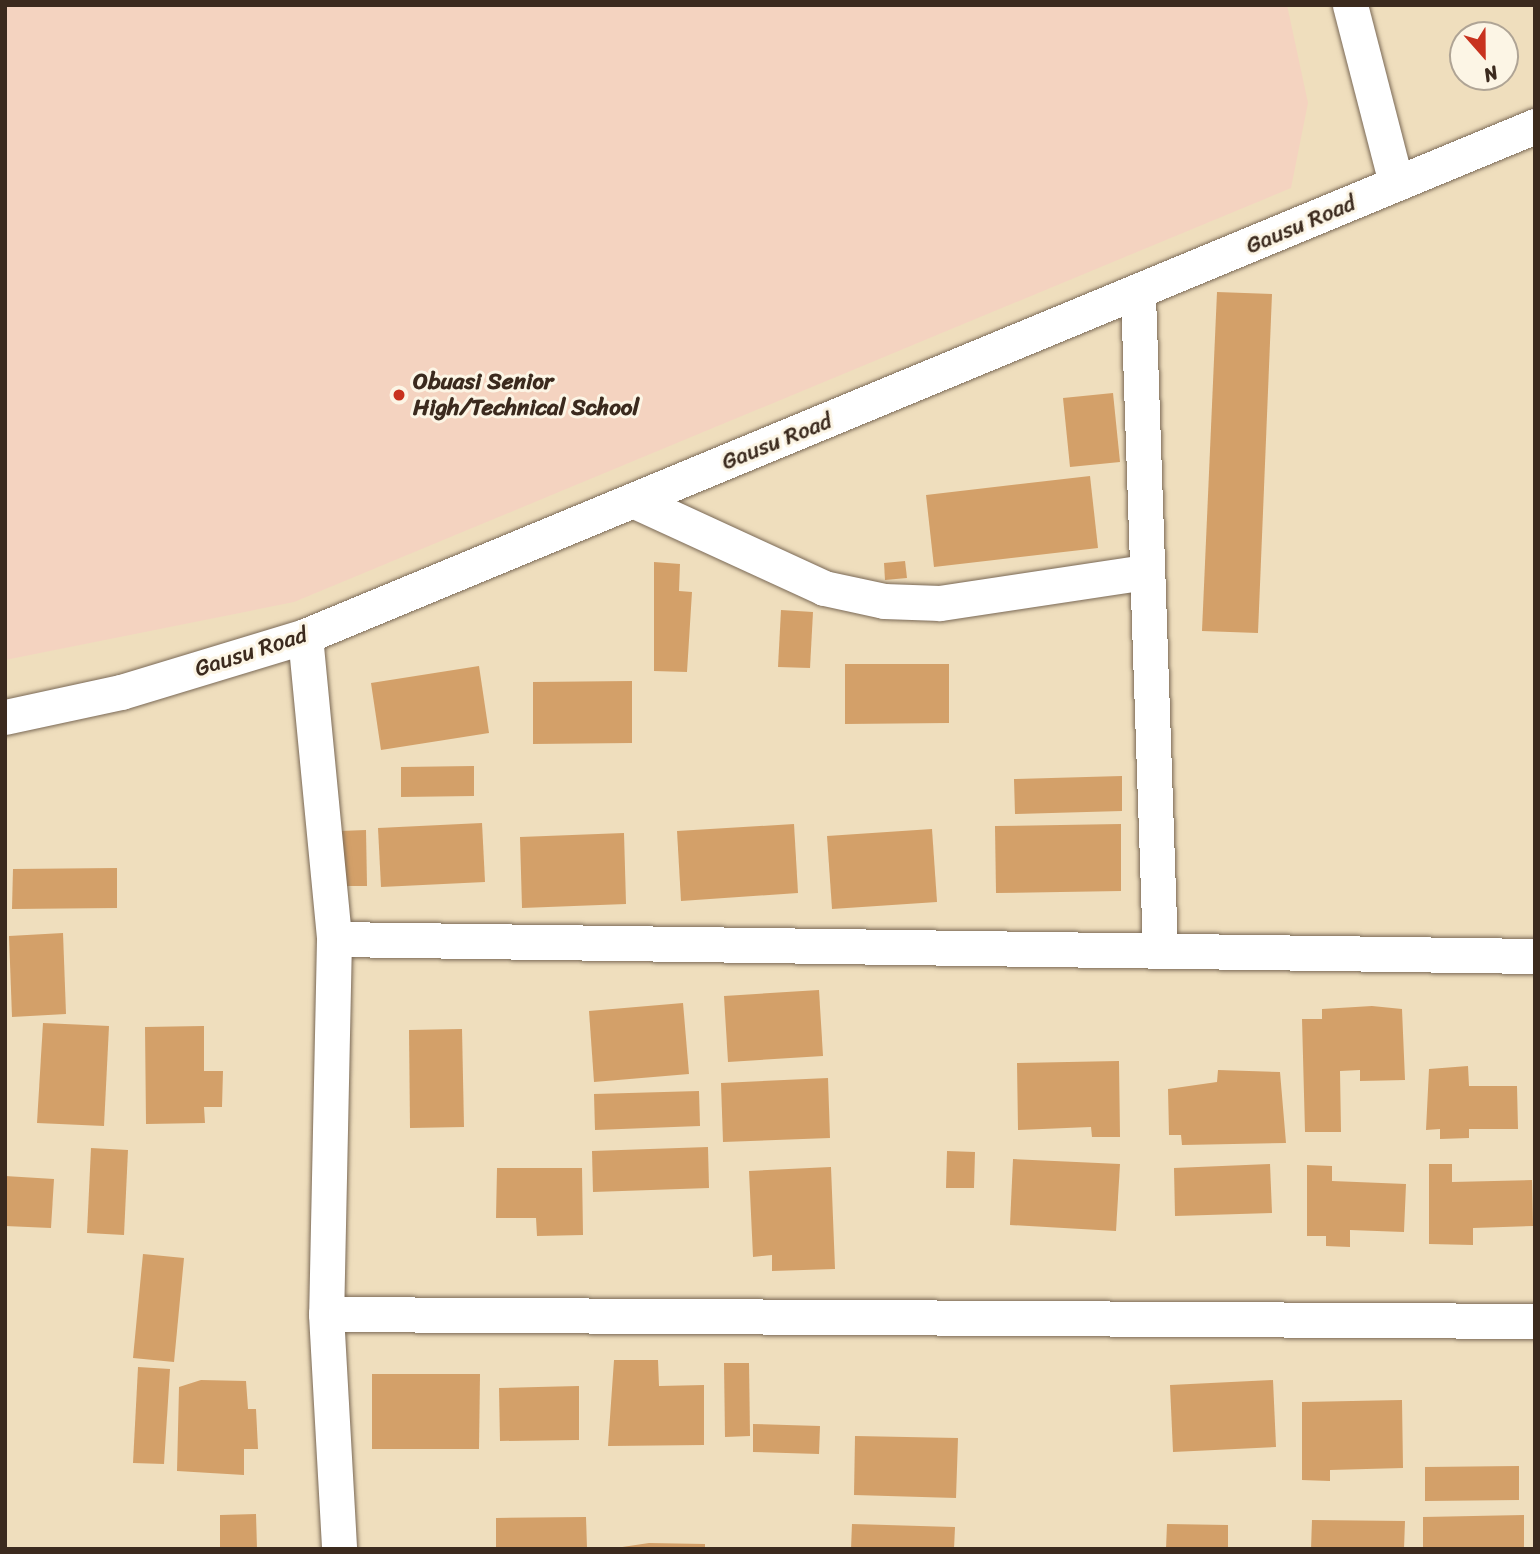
<!DOCTYPE html>
<style>
body{margin:0}
#map{position:relative;width:1540px;height:1554px;overflow:hidden;background:#efdebd;font-family:Sriracha,sans-serif}
div>[style]{position:absolute}
.built>*{inset:0;background:#f4d3c0}
.building>*{inset:0;background:#d3a069}
.roads{filter:drop-shadow(0 0 2px #7a6956) drop-shadow(0 0 2px #7a6956)}
.minor>*{height:35px;margin:-17.5px;padding:0 17.5px;transform-origin:17.5px;border-radius:17.5px;background:#fff}
.dots>*{width:19px;height:19px;translate:-50% -50%;box-sizing:border-box;border:4px solid #fcf5e5;border-radius:50%}
span{translate:-50% -50%;white-space:nowrap;text-align:center;line-height:1.15;-webkit-text-stroke:6px #fcf5e5;paint-order:stroke}
.street-label{font-size:23px;color:#3b2a1e}
.poi-label{font-size:23px;color:#3b2a1e;font-weight:700}
.left{translate:0 -50%;text-align:left}
.frame{position:absolute;inset:0;border:7px solid #3b2a1e;pointer-events:none}
.north{position:absolute;left:1449px;top:21px;width:70px;height:70px;box-sizing:border-box;background:#fcf5e5;border:2px solid #afa495;border-radius:50%;rotate:159deg;font-size:19px;font-weight:700;line-height:28px;text-align:center;color:#3b2a1e}
.north::after{content:'';display:block;margin:auto;width:24px;height:32px;background:#c8321e;clip-path:polygon(50% 0,100% 100%,50% 72%,0 100%)}
</style>
<div id="map">
<div class="built">
<i style="clip-path:polygon(5px 5px,1287px 5px,1308px 103px,1291px 188px,294px 602px,5px 660px)"></i>
</div>
<div class="building">
<i style="clip-path:polygon(1217px 292px,1272px 294px,1258px 633px,1202px 631px)"></i>
<i style="clip-path:polygon(1113px 393px,1120px 462px,1070px 467px,1063px 398px)"></i>
<i style="clip-path:polygon(1090px 476px,1098px 548px,934px 567px,926px 495px)"></i>
<i style="clip-path:polygon(905px 561px,907px 578px,885px 580px,884px 563px)"></i>
<i style="clip-path:polygon(654px 562px,680px 564px,679px 591px,692px 592px,687px 672px,654px 671px)"></i>
<i style="clip-path:polygon(781px 610px,813px 612px,810px 668px,778px 667px)"></i>
<i style="clip-path:polygon(845px 664px,949px 664px,949px 723px,845px 724px)"></i>
<i style="clip-path:polygon(479px 666px,489px 733px,381px 750px,371px 683px)"></i>
<i style="clip-path:polygon(632px 681px,632px 743px,533px 744px,533px 682px)"></i>
<i style="clip-path:polygon(474px 766px,474px 796px,401px 797px,401px 767px)"></i>
<i style="clip-path:polygon(1122px 776px,1122px 811px,1015px 814px,1014px 779px)"></i>
<i style="clip-path:polygon(482px 823px,485px 882px,381px 887px,378px 828px)"></i>
<i style="clip-path:polygon(794px 824px,798px 893px,681px 901px,677px 831px)"></i>
<i style="clip-path:polygon(1121px 824px,1121px 891px,996px 893px,995px 826px)"></i>
<i style="clip-path:polygon(932px 829px,937px 902px,832px 909px,827px 836px)"></i>
<i style="clip-path:polygon(366px 830px,367px 886px,342px 886px,340px 831px)"></i>
<i style="clip-path:polygon(624px 833px,626px 904px,522px 908px,520px 837px)"></i>
<i style="clip-path:polygon(117px 868px,117px 908px,12px 909px,13px 869px)"></i>
<i style="clip-path:polygon(63px 933px,66px 1014px,12px 1017px,9px 936px)"></i>
<i style="clip-path:polygon(819px 990px,823px 1056px,728px 1062px,724px 996px)"></i>
<i style="clip-path:polygon(683px 1003px,689px 1074px,594px 1082px,589px 1011px)"></i>
<i style="clip-path:polygon(1372px 1006px,1402px 1009px,1405px 1080px,1360px 1081px,1360px 1070px,1340px 1071px,1341px 1132px,1305px 1132px,1302px 1019px,1322px 1019px,1322px 1009px)"></i>
<i style="clip-path:polygon(43px 1023px,109px 1026px,104px 1126px,37px 1123px)"></i>
<i style="clip-path:polygon(204px 1026px,204px 1071px,223px 1071px,222px 1107px,204px 1107px,205px 1123px,146px 1124px,145px 1027px)"></i>
<i style="clip-path:polygon(462px 1029px,464px 1127px,410px 1128px,409px 1030px)"></i>
<i style="clip-path:polygon(1119px 1061px,1120px 1137px,1092px 1137px,1091px 1127px,1018px 1130px,1017px 1063px)"></i>
<i style="clip-path:polygon(1468px 1066px,1469px 1086px,1517px 1086px,1518px 1129px,1469px 1129px,1469px 1138px,1440px 1139px,1440px 1129px,1426px 1130px,1429px 1069px)"></i>
<i style="clip-path:polygon(1218px 1070px,1280px 1072px,1286px 1143px,1182px 1145px,1181px 1135px,1169px 1135px,1168px 1089px,1217px 1082px)"></i>
<i style="clip-path:polygon(828px 1078px,830px 1138px,723px 1142px,721px 1083px)"></i>
<i style="clip-path:polygon(699px 1091px,700px 1126px,595px 1130px,594px 1094px)"></i>
<i style="clip-path:polygon(708px 1147px,709px 1188px,593px 1192px,592px 1151px)"></i>
<i style="clip-path:polygon(91px 1148px,128px 1150px,124px 1235px,87px 1233px)"></i>
<i style="clip-path:polygon(947px 1151px,975px 1152px,974px 1188px,946px 1188px)"></i>
<i style="clip-path:polygon(1013px 1159px,1120px 1164px,1116px 1231px,1010px 1225px)"></i>
<i style="clip-path:polygon(1270px 1164px,1272px 1213px,1175px 1216px,1174px 1168px)"></i>
<i style="clip-path:polygon(1429px 1164px,1452px 1164px,1452px 1182px,1532px 1180px,1533px 1226px,1473px 1228px,1473px 1245px,1429px 1244px)"></i>
<i style="clip-path:polygon(1307px 1165px,1332px 1166px,1332px 1181px,1406px 1184px,1404px 1232px,1350px 1230px,1350px 1247px,1326px 1246px,1326px 1236px,1307px 1236px)"></i>
<i style="clip-path:polygon(831px 1167px,835px 1269px,772px 1271px,772px 1255px,753px 1257px,749px 1171px)"></i>
<i style="clip-path:polygon(497px 1168px,582px 1168px,583px 1235px,537px 1236px,536px 1218px,496px 1218px)"></i>
<i style="clip-path:polygon(5px 1176px,54px 1179px,51px 1228px,5px 1226px)"></i>
<i style="clip-path:polygon(143px 1254px,184px 1258px,174px 1362px,133px 1358px)"></i>
<i style="clip-path:polygon(614px 1360px,658px 1360px,659px 1386px,704px 1385px,704px 1445px,608px 1446px)"></i>
<i style="clip-path:polygon(724px 1363px,749px 1363px,750px 1436px,725px 1437px)"></i>
<i style="clip-path:polygon(138px 1367px,170px 1369px,164px 1464px,133px 1463px)"></i>
<i style="clip-path:polygon(372px 1374px,480px 1374px,479px 1449px,372px 1449px)"></i>
<i style="clip-path:polygon(201px 1380px,246px 1381px,248px 1409px,256px 1409px,258px 1449px,244px 1449px,244px 1475px,177px 1471px,179px 1387px)"></i>
<i style="clip-path:polygon(1273px 1380px,1276px 1447px,1173px 1452px,1170px 1385px)"></i>
<i style="clip-path:polygon(579px 1386px,579px 1440px,500px 1441px,499px 1388px)"></i>
<i style="clip-path:polygon(1402px 1400px,1403px 1468px,1330px 1470px,1330px 1481px,1302px 1480px,1302px 1402px)"></i>
<i style="clip-path:polygon(753px 1424px,820px 1426px,819px 1454px,753px 1452px)"></i>
<i style="clip-path:polygon(855px 1436px,958px 1438px,956px 1498px,854px 1495px)"></i>
<i style="clip-path:polygon(1519px 1466px,1519px 1500px,1425px 1501px,1425px 1467px)"></i>
<i style="clip-path:polygon(256px 1514px,257px 1549px,220px 1549px,220px 1515px)"></i>
<i style="clip-path:polygon(1524px 1515px,1524px 1549px,1423px 1549px,1423px 1517px)"></i>
<i style="clip-path:polygon(586px 1517px,587px 1549px,496px 1549px,496px 1518px)"></i>
<i style="clip-path:polygon(1312px 1520px,1405px 1521px,1404px 1549px,1311px 1549px)"></i>
<i style="clip-path:polygon(852px 1524px,955px 1527px,954px 1549px,851px 1549px)"></i>
<i style="clip-path:polygon(1167px 1524px,1228px 1525px,1228px 1549px,1166px 1549px)"></i>
<i style="clip-path:polygon(649px 1543px,705px 1544px,705px 1549px,609px 1549px)"></i>
</div>
<div class="roads">
<div class="minor">
<i style="left:1350px;top:5px;width:184px;rotate:75.5deg"></i>
<i style="left:1138px;top:295px;width:655px;rotate:88.08deg"></i>
<i style="left:635px;top:501px;width:208px;rotate:24.7deg"></i>
<i style="left:824px;top:588px;width:61px;rotate:12.2deg"></i>
<i style="left:884px;top:601px;width:56px;rotate:2deg"></i>
<i style="left:940px;top:603px;width:206px;rotate:-8.6deg"></i>
<i style="left:305px;top:636px;width:304px;rotate:84.5deg"></i>
<i style="left:334px;top:939px;width:375px;rotate:91.2deg"></i>
<i style="left:326px;top:1314px;width:235px;rotate:86.8deg"></i>
<i style="left:5px;top:717px;width:119px;rotate:-12.2deg"></i>
<i style="left:121px;top:692px;width:192px;rotate:-16.9deg"></i>
<i style="left:305px;top:636px;width:1332px;rotate:-22.52deg"></i>
<i style="left:334px;top:939px;width:1201px;rotate:0.81deg"></i>
<i style="left:326px;top:1314px;width:1209px;rotate:0.33deg"></i>
</div>
</div>
<div class="dots">
<i style="left:399px;top:395px;background:#c8321e"></i>
</div>
<div class="street-label">
<span style="left:1301px;top:225px;rotate:-23deg">Gausu Road</span>
<span style="left:777px;top:442px;rotate:-22deg">Gausu Road</span>
<span style="left:251px;top:652px;rotate:-18deg">Gausu Road</span>
</div>
<div class="poi-label">
<span class="left" style="left:413px;top:395px">Obuasi Senior<br>High/Technical School</span>
</div>
<div class="frame"></div>
<div class="north">N</div>
</div>
